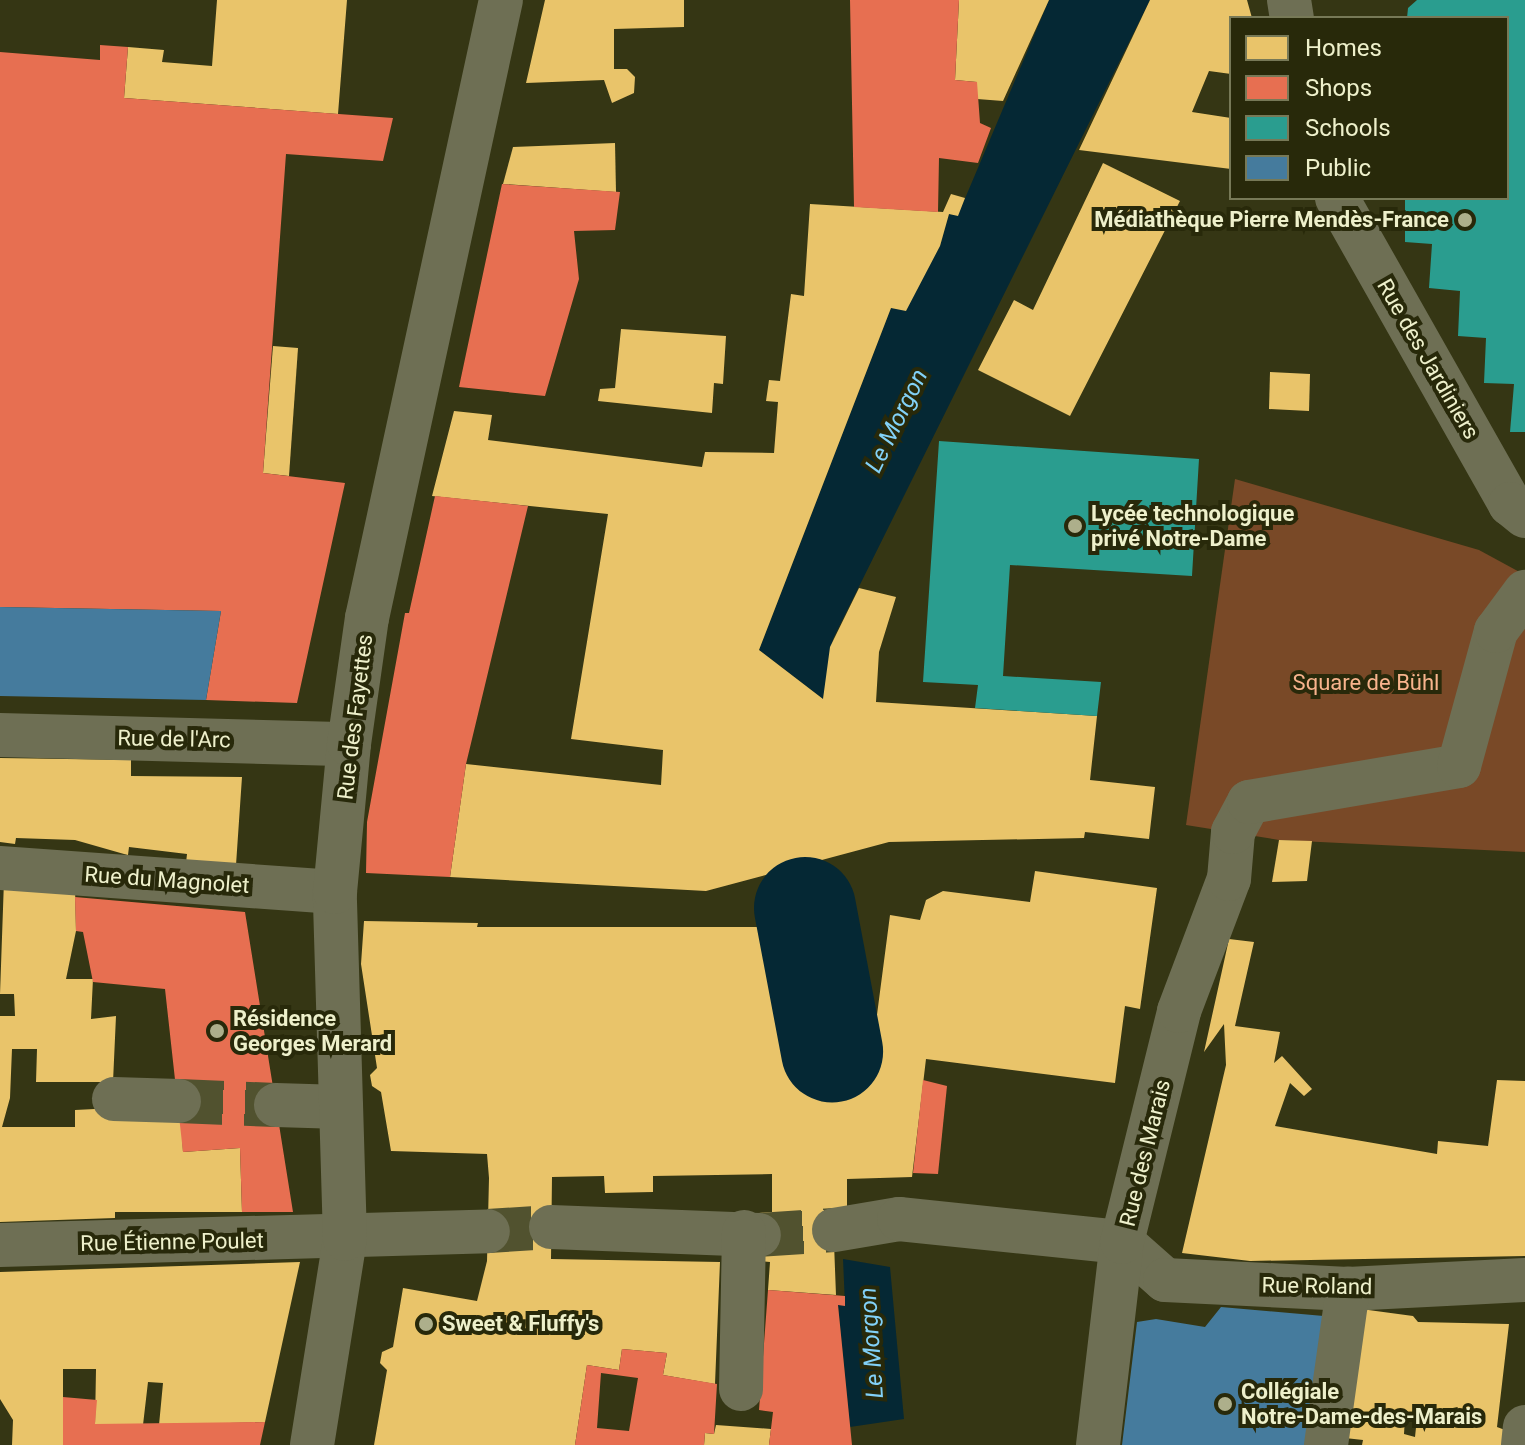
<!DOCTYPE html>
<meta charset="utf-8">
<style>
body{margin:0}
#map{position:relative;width:1525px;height:1445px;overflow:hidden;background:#353614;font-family:Roboto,sans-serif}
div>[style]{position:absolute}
.green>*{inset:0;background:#794927}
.water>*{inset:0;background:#052834}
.homes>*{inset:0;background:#e9c46a}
.shops>*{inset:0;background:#e76f51}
.schools>*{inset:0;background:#2a9d8f}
.public>*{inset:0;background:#457b9d}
.river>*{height:102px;margin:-51px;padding:0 51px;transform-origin:51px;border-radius:51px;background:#052834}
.street-tunnel>*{height:44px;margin-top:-22px;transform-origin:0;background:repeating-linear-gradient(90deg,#51522f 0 44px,transparent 0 66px)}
.street>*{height:44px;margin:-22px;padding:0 22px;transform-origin:22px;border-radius:22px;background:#6e6f54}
.secondary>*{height:44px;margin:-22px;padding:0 22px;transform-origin:22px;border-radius:22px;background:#6e6f54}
.dots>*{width:22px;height:22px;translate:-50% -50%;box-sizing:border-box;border:4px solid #28290a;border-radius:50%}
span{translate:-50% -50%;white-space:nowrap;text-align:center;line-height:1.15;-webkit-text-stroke:8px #28290a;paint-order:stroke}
.poi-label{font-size:22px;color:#eef0cb;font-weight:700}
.right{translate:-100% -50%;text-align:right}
.left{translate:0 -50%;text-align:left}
.street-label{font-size:22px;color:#eef0cb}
.park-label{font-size:22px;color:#f8b48d}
.water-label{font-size:24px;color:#82d1f7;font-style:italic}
.legend{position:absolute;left:1229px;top:16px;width:280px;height:184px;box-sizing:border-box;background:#28290a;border:2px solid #777957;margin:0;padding:10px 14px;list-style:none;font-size:24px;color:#eef0cb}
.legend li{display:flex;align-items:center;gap:16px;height:40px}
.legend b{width:40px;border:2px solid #777957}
</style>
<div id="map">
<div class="green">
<i style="clip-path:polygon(1235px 479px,1479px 550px,1525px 575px,1525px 852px,1279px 840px,1186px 825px)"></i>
</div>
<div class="water">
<i style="clip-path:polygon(1049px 0,1150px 0,833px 639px,823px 699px,759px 650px,891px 308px,940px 246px,949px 214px,958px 215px)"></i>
<i style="clip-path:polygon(843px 1259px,890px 1267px,904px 1419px,850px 1427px,838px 1305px,845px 1305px)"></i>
</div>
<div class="homes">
<i style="clip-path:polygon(217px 0,347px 0,338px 114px,124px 98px,128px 47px,164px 50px,162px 62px,212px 66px)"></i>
<i style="clip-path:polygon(545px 0,684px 0,684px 27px,614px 29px,614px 69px,627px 69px,635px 77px,634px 93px,612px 103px,604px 80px,526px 83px)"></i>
<i style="clip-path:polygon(959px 0,1049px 0,1003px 101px,977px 99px,977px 82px,955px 80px)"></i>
<i style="clip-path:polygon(1150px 0,1247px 0,1252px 18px,1231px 18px,1231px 74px,1209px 71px,1192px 112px,1231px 118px,1231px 169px,1079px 150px)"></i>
<i style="clip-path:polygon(615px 143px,616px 192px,503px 184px,513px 147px)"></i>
<i style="clip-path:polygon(1103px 163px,1180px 201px,1070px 416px,978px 370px,1014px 300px,1033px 310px)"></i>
<i style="clip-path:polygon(951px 194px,965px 198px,958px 216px,949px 214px,940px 246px,906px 311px,891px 308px,759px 650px,823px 699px,830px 647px,859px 588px,896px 597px,879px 652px,876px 702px,1097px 716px,1090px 780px,1155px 787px,1149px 839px,1085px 832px,1084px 838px,889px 842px,706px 891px,450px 877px,466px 764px,661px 785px,663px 750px,571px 739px,608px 514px,432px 496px,454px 411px,492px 415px,488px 440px,702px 467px,705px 452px,774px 453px,778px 402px,766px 401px,769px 380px,780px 381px,791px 294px,804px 296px,810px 204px,943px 212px)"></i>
<i style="clip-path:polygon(621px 329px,726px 336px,723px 384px,714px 383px,712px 413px,598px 401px,600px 389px,615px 388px)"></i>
<i style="clip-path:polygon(273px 346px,298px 348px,289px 476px,263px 473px)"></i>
<i style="clip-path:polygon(1270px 372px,1310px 374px,1309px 411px,1269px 409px)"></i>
<i style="clip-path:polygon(0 758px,131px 760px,131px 776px,242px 777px,236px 865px,186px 863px,187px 854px,129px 847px,128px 855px,124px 854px,75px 840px,16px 838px,15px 844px,0 842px)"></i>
<i style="clip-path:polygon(1279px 840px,1312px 841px,1307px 881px,1272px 882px)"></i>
<i style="clip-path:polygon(1035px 871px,1157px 888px,1140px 1009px,1125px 1006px,1115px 1083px,926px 1059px,912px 1177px,847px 1179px,847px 1206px,833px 1217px,836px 1295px,768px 1290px,770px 1262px,759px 1261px,759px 1213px,772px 1212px,772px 1174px,653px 1176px,653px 1192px,605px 1193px,604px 1176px,552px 1177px,551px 1259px,720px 1262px,715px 1384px,663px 1375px,667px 1353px,622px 1349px,619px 1370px,587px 1365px,575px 1445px,374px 1445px,387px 1370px,380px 1363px,382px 1352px,393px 1347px,403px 1288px,477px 1301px,487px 1261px,489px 1178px,487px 1154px,391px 1151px,381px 1092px,372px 1086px,370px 1075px,377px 1068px,361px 964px,364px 921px,478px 923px,477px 927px,791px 927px,812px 1050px,872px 1053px,890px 915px,920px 920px,926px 900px,943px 891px,1030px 902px)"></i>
<i style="clip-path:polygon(4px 880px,75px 886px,76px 931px,66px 979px,93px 979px,91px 1019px,116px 1016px,113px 1082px,36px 1082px,37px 1049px,12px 1049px,10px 1098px,2px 1127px,75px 1127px,75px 1110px,115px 1108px,181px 1115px,183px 1152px,240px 1148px,242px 1212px,115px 1212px,115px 1218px,0 1222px,0 1016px,15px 1016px,14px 994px,0 994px)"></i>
<i style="clip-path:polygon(1229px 939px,1254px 942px,1235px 1026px,1280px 1032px,1274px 1063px,1282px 1056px,1312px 1089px,1304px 1096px,1290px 1083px,1275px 1126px,1437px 1154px,1438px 1141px,1488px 1146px,1497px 1080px,1525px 1081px,1525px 1256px,1250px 1261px,1182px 1253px,1226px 1065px,1224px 1024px,1204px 1052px)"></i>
<i style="clip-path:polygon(300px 1262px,265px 1422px,159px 1425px,163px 1383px,148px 1382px,143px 1425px,95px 1424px,96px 1369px,63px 1369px,63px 1445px,12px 1445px,13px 1420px,0 1399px,0 1272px)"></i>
<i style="clip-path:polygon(evenodd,1361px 1309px,1413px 1316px,1418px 1322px,1509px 1324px,1497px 1427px,1505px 1430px,1503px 1445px,1362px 1445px,1363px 1440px,1345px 1438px,1361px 1309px,1405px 1417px,1417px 1418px,1415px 1437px,1404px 1434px,1405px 1417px)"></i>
<i style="clip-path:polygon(716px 1425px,771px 1429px,769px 1445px,704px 1445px,705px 1433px,714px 1434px)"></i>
</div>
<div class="shops">
<i style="clip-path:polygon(850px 0,959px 0,955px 80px,977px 82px,980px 123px,991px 128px,978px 163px,939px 158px,938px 212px,854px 207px)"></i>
<i style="clip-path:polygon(100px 45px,128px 47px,124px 98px,393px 118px,383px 161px,286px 154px,263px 473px,345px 483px,297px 703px,206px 700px,221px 611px,0 607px,0 52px,100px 60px)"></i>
<i style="clip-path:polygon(502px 184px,620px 192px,615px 230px,574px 231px,579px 279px,545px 396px,459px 387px)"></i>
<i style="clip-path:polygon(435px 496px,528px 506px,466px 764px,450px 877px,366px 873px,367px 822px,405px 613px,409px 613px)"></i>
<i style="clip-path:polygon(75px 897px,245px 912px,293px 1212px,242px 1212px,240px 1148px,183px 1152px,165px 989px,93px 982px,83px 932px,76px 931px)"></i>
<i style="clip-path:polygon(923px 1080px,947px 1086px,938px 1174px,913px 1173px)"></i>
<i style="clip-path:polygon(768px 1290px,845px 1296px,845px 1306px,838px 1305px,852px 1445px,769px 1445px,773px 1412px,759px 1410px)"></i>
<i style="clip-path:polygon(evenodd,622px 1349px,667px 1353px,663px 1375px,717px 1384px,714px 1434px,705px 1433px,704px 1445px,575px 1445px,587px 1365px,619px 1370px,622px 1349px,601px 1373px,638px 1378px,629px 1431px,597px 1428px,601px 1373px)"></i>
<i style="clip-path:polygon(63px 1397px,97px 1400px,95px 1424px,265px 1422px,260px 1445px,63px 1445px)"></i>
</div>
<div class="schools">
<i style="clip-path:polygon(1417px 0,1525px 0,1525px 432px,1510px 432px,1514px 384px,1484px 383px,1486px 338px,1458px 336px,1460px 291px,1429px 288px,1432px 244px,1405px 242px,1405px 198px,1507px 198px,1507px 18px,1407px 18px,1408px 8px)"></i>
<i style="clip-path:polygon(939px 441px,1199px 459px,1192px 576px,1010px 565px,1003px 676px,1101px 682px,1097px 716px,975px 708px,978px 685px,923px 682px)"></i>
</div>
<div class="public">
<i style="clip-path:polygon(0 607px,221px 611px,206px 700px,0 696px)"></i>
<i style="clip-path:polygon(1221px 1307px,1335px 1317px,1319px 1445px,1122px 1445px,1137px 1322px,1156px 1319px,1205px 1327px)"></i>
</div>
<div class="river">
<i style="left:805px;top:908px;width:146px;rotate:79.3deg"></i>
</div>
<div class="street-tunnel">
<i style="left:179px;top:1101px;width:97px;rotate:2.4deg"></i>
<i style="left:488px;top:1231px;width:63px;rotate:-3.6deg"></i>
<i style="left:759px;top:1235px;width:75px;rotate:-3.8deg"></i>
</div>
<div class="street">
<i style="left:1289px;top:0;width:18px;rotate:81deg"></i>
<i style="left:1337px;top:198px;width:352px;rotate:60.5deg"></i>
<i style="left:1510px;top:504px;width:19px;rotate:39deg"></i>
<i style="left:0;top:735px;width:349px;rotate:1.5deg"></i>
<i style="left:0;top:868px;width:336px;rotate:4.1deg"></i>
<i style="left:114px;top:1099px;width:65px;rotate:1.8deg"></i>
<i style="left:276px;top:1105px;width:65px;rotate:1.8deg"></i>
<i style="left:551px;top:1227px;width:208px;rotate:2.2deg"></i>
<i style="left:834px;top:1230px;width:66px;rotate:-9.6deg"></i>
<i style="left:899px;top:1219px;width:224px;rotate:5.9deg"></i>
<i style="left:1122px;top:1242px;width:57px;rotate:41.5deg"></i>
<i style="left:1165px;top:1280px;width:183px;rotate:2.8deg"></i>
<i style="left:1348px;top:1289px;width:177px;rotate:-2.9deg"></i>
<i style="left:0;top:1245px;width:488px;rotate:-1.6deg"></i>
<i style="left:741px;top:1389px;width:157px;rotate:-88.9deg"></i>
<i style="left:1098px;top:1445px;width:204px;rotate:-83.3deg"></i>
<i style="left:1122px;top:1242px;width:238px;rotate:-76.1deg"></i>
<i style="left:1179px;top:1011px;width:141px;rotate:-69.3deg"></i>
<i style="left:1229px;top:879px;width:47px;rotate:-85.1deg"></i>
<i style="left:1233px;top:832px;width:34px;rotate:-62deg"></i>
<i style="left:1249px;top:802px;width:213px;rotate:-9.7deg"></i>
<i style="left:1459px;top:766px;width:140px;rotate:-74.7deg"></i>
<i style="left:1496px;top:631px;width:49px;rotate:-53.4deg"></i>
<i style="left:1326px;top:1445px;width:158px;rotate:-82deg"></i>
<i style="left:1523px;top:1445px;width:18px;rotate:-84deg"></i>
</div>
<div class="secondary">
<i style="left:312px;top:1445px;width:209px;rotate:-80.9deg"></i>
<i style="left:345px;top:1239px;width:347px;rotate:-91.7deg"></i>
<i style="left:335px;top:892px;width:149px;rotate:-84.6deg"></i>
<i style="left:349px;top:744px;width:127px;rotate:-81.9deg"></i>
<i style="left:367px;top:618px;width:632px;rotate:-77.77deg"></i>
</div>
<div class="dots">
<i style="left:1465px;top:220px;background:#adaf8b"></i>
<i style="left:1075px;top:526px;background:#adaf8b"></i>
<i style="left:217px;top:1031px;background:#adaf8b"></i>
<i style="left:426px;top:1324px;background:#adaf8b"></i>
<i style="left:1225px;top:1404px;background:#adaf8b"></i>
</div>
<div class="poi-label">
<span class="right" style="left:1449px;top:220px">Médiathèque Pierre Mendès-France</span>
<span class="left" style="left:1091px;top:526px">Lycée technologique<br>privé Notre-Dame</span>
<span class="left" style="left:233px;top:1031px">Résidence<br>Georges Merard</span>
<span class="left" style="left:442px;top:1324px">Sweet &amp; Fluffy's</span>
<span class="left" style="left:1241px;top:1404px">Collégiale<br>Notre-Dame-des-Marais</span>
</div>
<div class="street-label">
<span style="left:1428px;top:359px;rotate:60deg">Rue des Jardiniers</span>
<span style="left:355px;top:717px;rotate:-83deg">Rue des Fayettes</span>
<span style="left:174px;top:739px;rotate:1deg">Rue de l'Arc</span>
<span style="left:167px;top:880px;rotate:4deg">Rue du Magnolet</span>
<span style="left:1145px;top:1153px;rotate:-76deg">Rue des Marais</span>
<span style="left:172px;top:1242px;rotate:-1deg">Rue Étienne Poulet</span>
<span style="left:1317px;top:1286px;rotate:1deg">Rue Roland</span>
</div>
<div class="park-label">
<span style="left:1366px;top:683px">Square de Bühl</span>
</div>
<div class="water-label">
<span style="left:897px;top:421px;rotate:-64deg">Le Morgon</span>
<span style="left:872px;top:1343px;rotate:-94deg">Le Morgon</span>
</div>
<ul class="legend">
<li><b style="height:22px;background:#e9c46a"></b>Homes</li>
<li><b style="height:22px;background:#e76f51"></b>Shops</li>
<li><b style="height:22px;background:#2a9d8f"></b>Schools</li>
<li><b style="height:22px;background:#457b9d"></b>Public</li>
</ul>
</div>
